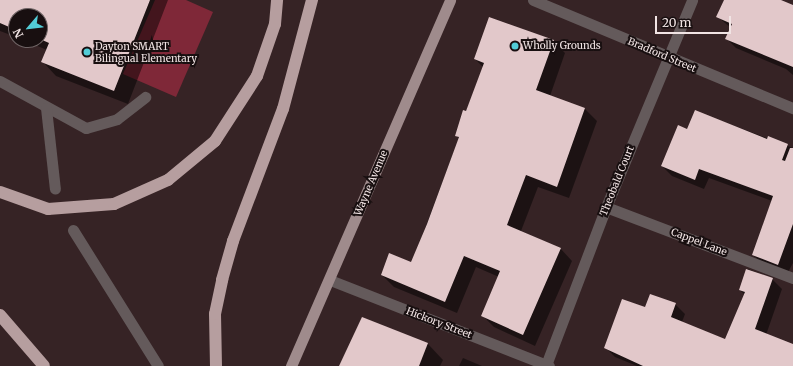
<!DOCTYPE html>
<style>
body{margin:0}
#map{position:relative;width:793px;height:366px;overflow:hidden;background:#362325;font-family:Merriweather,serif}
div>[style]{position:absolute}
.green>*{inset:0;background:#7f2838}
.shadow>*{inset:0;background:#0007}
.building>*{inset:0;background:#e2c8ca}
.service>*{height:11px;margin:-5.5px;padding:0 5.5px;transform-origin:5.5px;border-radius:5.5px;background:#645a5b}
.minor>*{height:11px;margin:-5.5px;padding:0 5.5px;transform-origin:5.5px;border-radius:5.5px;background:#645a5b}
.primary>*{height:11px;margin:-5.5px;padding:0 5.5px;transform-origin:5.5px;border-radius:5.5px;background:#9f8b8c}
.motorway>*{height:12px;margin:-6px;padding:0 6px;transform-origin:6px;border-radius:6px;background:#b69e9f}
.dots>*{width:11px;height:11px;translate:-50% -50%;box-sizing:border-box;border:2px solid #180f10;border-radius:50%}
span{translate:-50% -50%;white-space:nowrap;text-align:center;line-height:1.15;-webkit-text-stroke:4px #180f10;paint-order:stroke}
.poi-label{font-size:10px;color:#f1e4e4}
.left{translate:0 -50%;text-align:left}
.street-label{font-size:10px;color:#f1e4e4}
.north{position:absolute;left:8px;top:8px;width:40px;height:40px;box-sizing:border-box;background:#180f10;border:1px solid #6f6465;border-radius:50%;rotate:242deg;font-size:11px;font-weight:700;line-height:16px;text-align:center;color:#f1e4e4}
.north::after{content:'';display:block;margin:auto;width:14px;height:18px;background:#52ccd6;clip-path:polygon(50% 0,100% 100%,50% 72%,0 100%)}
.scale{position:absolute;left:655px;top:16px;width:76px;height:18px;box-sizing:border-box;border:2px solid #f1e4e4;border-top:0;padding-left:5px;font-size:12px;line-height:14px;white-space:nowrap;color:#f1e4e4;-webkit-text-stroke:3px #180f10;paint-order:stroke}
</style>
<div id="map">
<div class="green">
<i style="clip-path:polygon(155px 0,186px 0,213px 12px,176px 97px,123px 74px)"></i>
</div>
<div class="shadow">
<i style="clip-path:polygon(0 0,168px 0,128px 104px,56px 76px,43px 62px,47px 50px,23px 40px,40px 40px,40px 16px,16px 16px,16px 37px,0 31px)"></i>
<i style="clip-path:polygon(725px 0,778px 0,793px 6px,793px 75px,786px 69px,736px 48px,727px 39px,731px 28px,718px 17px)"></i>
<i style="clip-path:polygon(553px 41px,565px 53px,550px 96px,585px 109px,597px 121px,569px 198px,538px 187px,521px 231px,560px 248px,572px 261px,535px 346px,494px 327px,482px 315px,499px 277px,476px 267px,457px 313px,394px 287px,382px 275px,412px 263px,459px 138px,456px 135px,484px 68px,475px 59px)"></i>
<i style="clip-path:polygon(695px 111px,793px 148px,793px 263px,787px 274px,763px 264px,753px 255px,772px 201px,709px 178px,704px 189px,672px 176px,662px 166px,688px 130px)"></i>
<i style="clip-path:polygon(748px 269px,772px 279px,782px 289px,766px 335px,793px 347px,793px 366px,637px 366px,615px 357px,605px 347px,646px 308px,675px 304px,685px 314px,682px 322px,726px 341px,745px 295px,740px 290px)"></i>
<i style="clip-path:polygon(428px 344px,443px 360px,440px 366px,340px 366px)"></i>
<i style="clip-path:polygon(463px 358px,482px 366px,459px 366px)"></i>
</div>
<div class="building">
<i style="clip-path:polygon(0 0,150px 0,114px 91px,41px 62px,49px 43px,40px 39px,40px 16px,16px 16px,16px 30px,0 23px)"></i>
<i style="clip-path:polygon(724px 0,781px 0,793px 5px,793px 67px,725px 39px,732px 24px,716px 17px)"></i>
<i style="clip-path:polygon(489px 17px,554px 40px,536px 90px,585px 108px,557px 187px,526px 175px,507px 225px,561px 248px,523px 335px,481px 316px,500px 271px,464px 256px,445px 302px,381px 275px,389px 253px,411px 262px,427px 224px,459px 137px,455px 136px,463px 110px,466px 111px,484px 63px,474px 59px)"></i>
<i style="clip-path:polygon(695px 110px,767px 139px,768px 136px,788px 144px,782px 160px,785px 161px,790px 148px,793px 148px,793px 224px,778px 265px,752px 255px,773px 196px,699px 169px,695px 180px,661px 166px,678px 125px,687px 129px)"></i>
<i style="clip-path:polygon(746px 269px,773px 278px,755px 329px,793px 344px,793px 366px,643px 366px,604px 348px,622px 299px,645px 307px,650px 294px,676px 303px,671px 317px,725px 339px,745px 292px,739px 290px)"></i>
<i style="clip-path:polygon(362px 317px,428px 343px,419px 366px,339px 366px)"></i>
</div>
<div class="service">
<i style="left:0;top:81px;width:98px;rotate:28.7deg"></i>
<i style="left:86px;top:128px;width:32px;rotate:-16deg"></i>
<i style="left:117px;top:119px;width:36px;rotate:-38deg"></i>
<i style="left:46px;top:108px;width:81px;rotate:83.7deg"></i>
<i style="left:606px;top:207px;width:200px;rotate:20.8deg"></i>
<i style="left:73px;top:230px;width:160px;rotate:58deg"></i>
</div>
<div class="minor">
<i style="left:533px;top:0;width:282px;rotate:22.6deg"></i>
<i style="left:330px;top:280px;width:235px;rotate:21.4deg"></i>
<i style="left:546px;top:365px;width:169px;rotate:-69.2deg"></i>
<i style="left:606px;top:207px;width:224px;rotate:-67.4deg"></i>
</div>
<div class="primary">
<i style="left:291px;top:366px;width:399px;rotate:-66.5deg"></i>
</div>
<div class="motorway">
<i style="left:0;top:192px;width:51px;rotate:19.5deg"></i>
<i style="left:48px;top:209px;width:66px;rotate:-4.3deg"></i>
<i style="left:114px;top:204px;width:59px;rotate:-24deg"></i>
<i style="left:168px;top:180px;width:61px;rotate:-39.7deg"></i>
<i style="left:215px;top:141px;width:77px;rotate:-57.1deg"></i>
<i style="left:257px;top:76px;width:55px;rotate:-70.9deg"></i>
<i style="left:275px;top:24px;width:24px;rotate:-85deg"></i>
<i style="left:0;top:315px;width:67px;rotate:49.2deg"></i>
<i style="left:216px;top:366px;width:52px;rotate:-91.1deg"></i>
<i style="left:215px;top:314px;width:35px;rotate:-78deg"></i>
<i style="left:222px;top:280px;width:41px;rotate:-74.2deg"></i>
<i style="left:233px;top:241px;width:141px;rotate:-69.3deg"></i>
<i style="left:283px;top:109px;width:113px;rotate:-75.1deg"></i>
</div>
<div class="dots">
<i style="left:515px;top:46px;background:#52ccd6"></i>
<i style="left:87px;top:52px;background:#52ccd6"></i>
</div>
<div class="poi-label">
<span class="left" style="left:95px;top:52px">Dayton SMART<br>Bilingual Elementary</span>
<span class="left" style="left:523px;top:46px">Wholly Grounds</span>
</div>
<div class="street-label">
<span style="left:662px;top:55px;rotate:23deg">Bradford Street</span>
<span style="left:617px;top:181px;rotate:-68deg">Theobald Court</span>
<span style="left:371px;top:183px;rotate:-67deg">Wayne Avenue</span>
<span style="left:699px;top:242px;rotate:21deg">Cappel Lane</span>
<span style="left:439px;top:323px;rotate:21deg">Hickory Street</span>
</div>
<div class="north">N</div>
<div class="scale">20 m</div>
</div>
